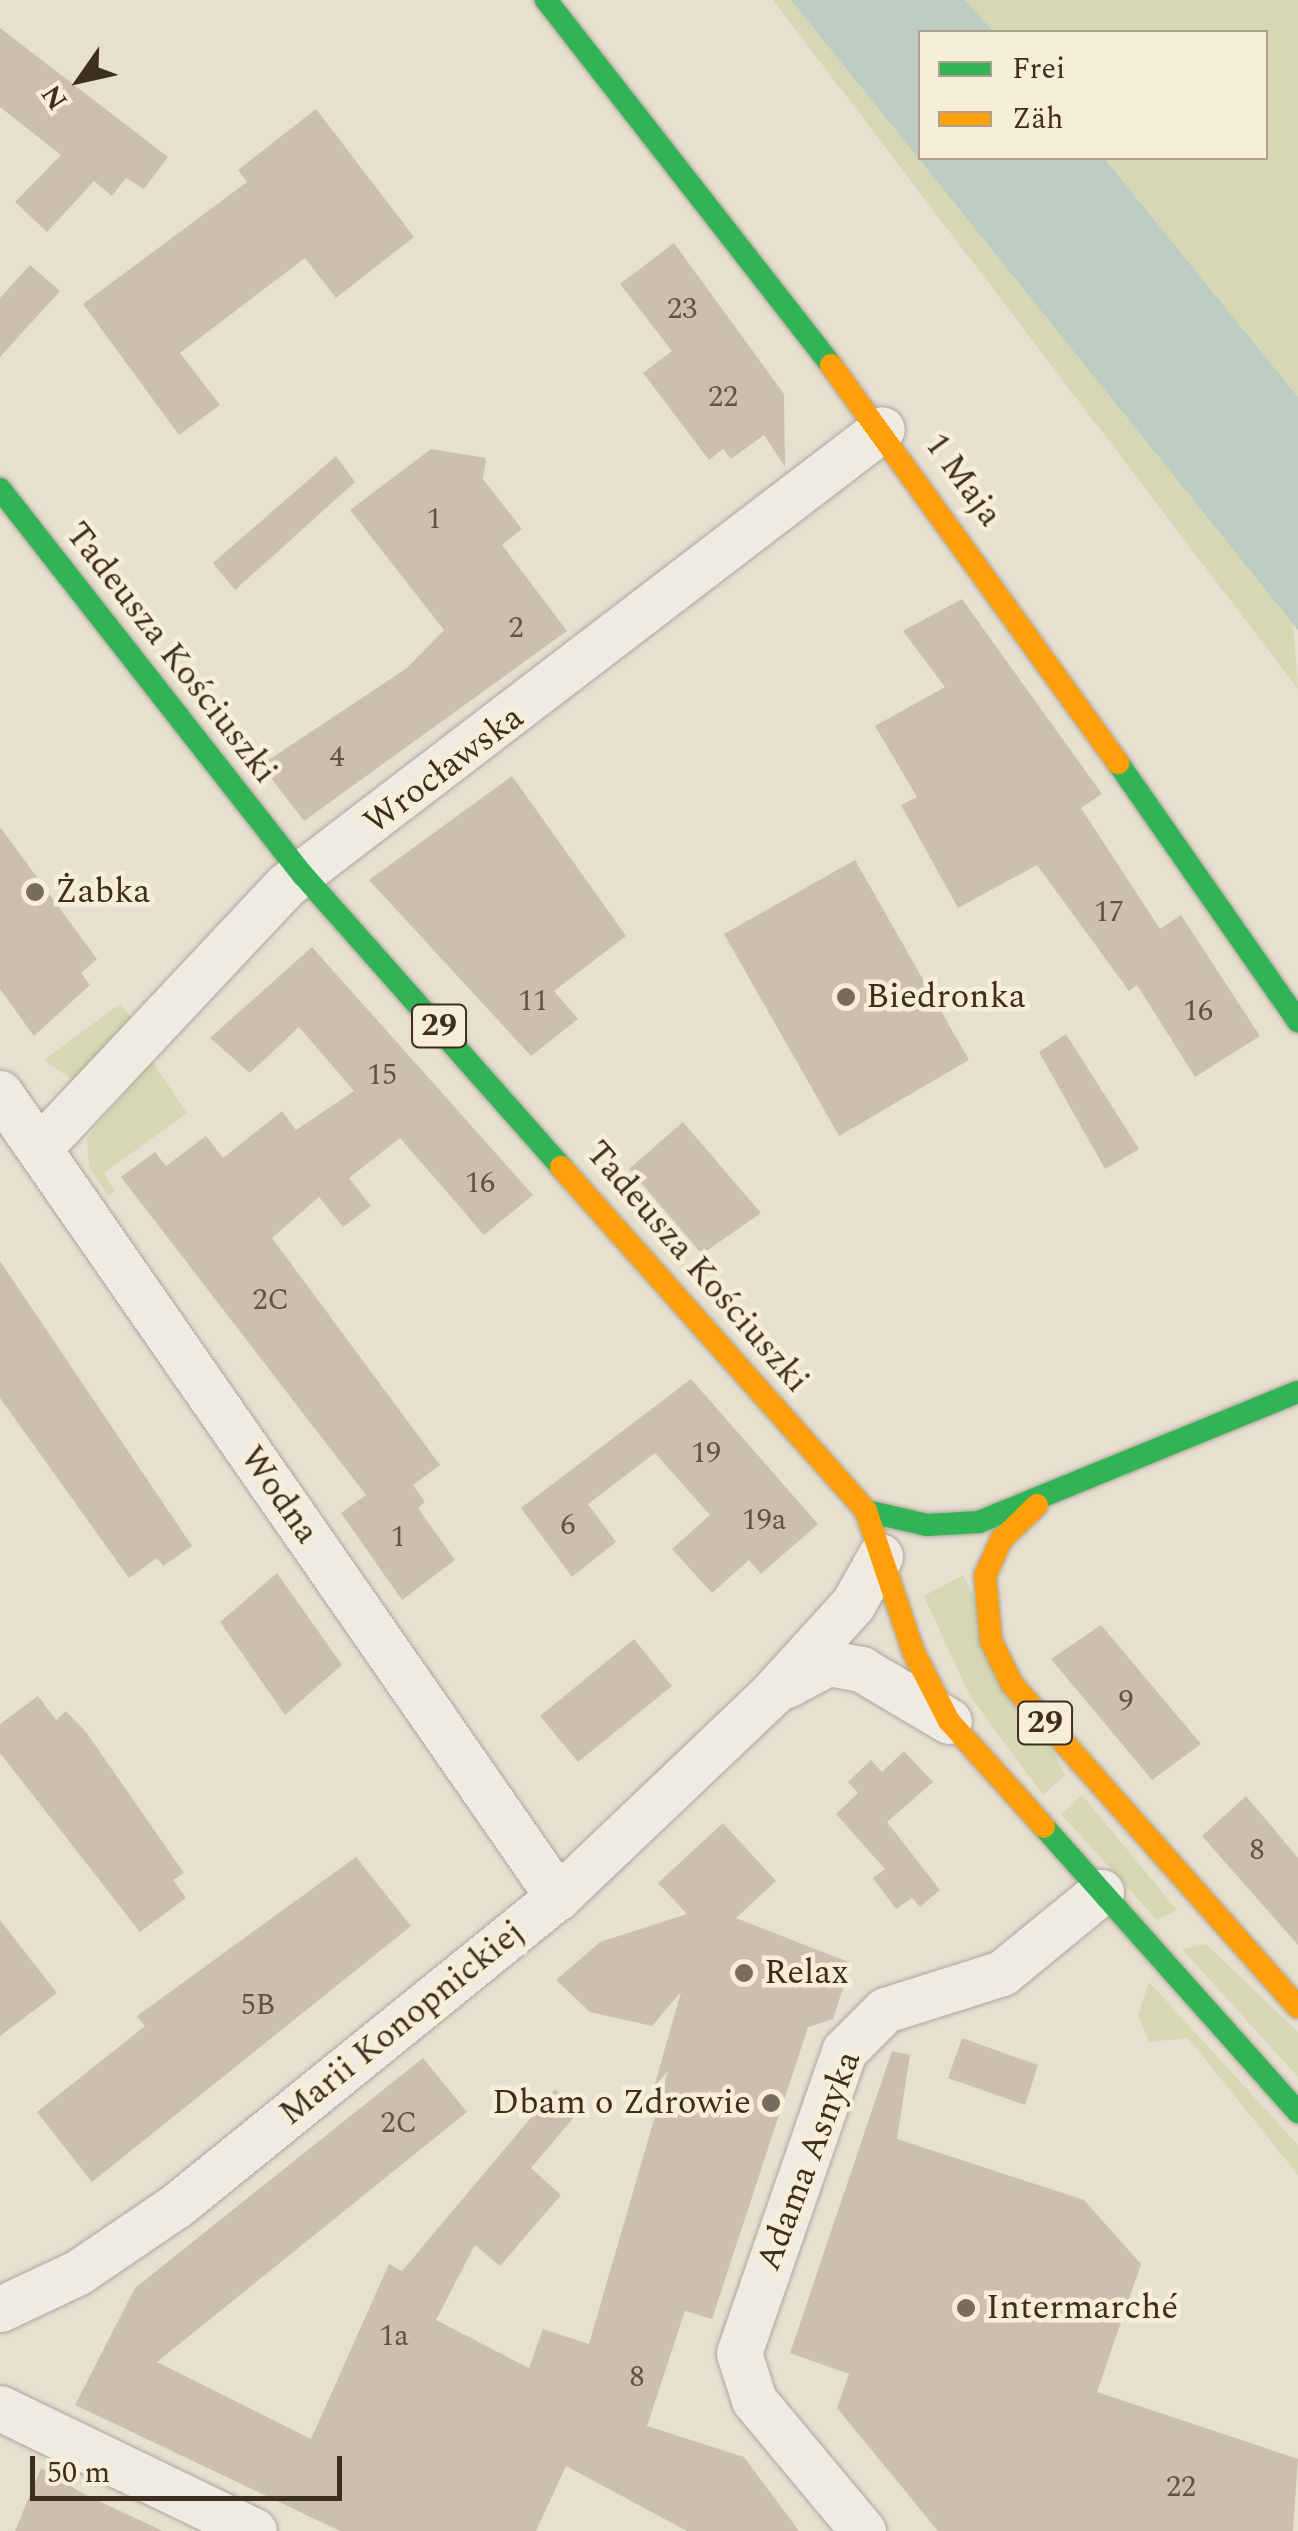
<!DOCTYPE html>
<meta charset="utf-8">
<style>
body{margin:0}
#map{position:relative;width:1298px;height:2531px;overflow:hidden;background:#e7e0d1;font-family:Spectral,serif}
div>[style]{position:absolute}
.green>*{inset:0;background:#d6d7b3}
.water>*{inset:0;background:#bcccc2}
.building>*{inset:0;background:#cbbfb2}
.roads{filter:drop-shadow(0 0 2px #ada599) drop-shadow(0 0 2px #ada599)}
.street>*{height:45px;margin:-22.5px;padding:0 22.5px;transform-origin:22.5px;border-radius:22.5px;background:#efebe3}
.fast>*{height:22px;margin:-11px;padding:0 11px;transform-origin:11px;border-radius:11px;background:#30b455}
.slow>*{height:22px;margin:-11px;padding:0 11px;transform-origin:11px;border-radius:11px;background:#ff9f0a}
.dots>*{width:28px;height:28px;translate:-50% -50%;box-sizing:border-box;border:5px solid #f7eed8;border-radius:50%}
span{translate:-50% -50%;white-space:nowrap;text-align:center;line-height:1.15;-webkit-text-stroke:9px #f7eed8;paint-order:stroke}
.number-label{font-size:30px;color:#605244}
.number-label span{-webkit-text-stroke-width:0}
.shield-label span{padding:2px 8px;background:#f7eed8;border:2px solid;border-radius:8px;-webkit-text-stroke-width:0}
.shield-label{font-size:32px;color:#3d2e20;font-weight:700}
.street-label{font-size:35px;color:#3d2e20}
.poi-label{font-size:35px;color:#3d2e20}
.left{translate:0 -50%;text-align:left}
.right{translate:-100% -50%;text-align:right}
.legend{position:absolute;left:918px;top:30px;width:350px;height:130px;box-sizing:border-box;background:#f7eed8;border:2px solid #ada18e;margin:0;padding:12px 18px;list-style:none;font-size:30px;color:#3d2e20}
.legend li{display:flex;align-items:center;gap:20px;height:50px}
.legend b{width:50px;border:2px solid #ada18e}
.north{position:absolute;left:30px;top:30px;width:100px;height:100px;-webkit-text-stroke:8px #f7eed8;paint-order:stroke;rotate:236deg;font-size:28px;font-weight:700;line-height:40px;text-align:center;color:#3d2e20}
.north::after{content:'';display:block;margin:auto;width:35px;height:45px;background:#3d2e20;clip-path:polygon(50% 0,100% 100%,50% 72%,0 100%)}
.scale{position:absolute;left:30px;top:2456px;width:312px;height:45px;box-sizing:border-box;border:5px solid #3d2e20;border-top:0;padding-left:12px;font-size:30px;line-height:35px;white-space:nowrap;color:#3d2e20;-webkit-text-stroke:8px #f7eed8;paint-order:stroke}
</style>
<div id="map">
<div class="green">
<i style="clip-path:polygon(773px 0,791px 0,1293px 623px,1298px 689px)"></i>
<i style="clip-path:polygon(965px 0,1298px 0,1298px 397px,1104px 158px,1266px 158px,1266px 32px,994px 32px)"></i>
<i style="clip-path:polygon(120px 1004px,133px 1019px,74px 1081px,44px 1060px)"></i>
<i style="clip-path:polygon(152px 1061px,187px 1113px,104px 1173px,115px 1191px,108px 1196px,89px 1167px,87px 1138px)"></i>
<i style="clip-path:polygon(963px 1575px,1065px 1775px,1043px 1795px,970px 1696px,924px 1596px)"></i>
<i style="clip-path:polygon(1082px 1795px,1177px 1910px,1157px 1920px,1061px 1814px)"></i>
<i style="clip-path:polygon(1206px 1944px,1298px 2032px,1298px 2077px,1182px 1949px)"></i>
<i style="clip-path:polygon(1149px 1982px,1298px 2145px,1298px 2175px,1188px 2038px,1149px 2042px,1138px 2016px)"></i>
</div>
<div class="water">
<i style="clip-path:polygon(791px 0,965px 0,994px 32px,921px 32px,921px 158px,1104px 158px,1298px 397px,1298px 630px)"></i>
</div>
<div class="building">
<i style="clip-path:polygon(0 28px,168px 157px,144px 189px,126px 178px,112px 196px,94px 181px,47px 232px,15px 202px,61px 155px,0 107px)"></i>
<i style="clip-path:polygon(316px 109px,414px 237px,336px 298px,305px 258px,180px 353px,220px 405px,179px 435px,83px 304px,247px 182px,238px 170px)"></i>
<i style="clip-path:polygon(674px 243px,784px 394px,785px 467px,764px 435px,731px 459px,723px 449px,709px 460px,643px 373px,672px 351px,620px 284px)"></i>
<i style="clip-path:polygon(30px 265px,60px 291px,0 357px,0 298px)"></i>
<i style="clip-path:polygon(431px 449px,486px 458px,483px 479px,522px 529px,502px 545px,567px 631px,304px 821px,261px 765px,407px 668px,444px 630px,350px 510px)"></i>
<i style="clip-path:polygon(336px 456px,355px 482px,235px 590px,213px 563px)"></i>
<i style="clip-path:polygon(962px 599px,1102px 794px,1081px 808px,1160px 929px,1181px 915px,1260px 1036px,1195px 1077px,1137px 985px,1129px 991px,1037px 865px,958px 908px,901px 805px,917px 797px,875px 726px,945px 687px,903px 631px)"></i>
<i style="clip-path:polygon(512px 776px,626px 936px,554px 991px,578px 1019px,531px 1056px,369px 880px)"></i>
<i style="clip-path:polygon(0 827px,97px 959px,81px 973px,90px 985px,34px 1036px,0 989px)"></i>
<i style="clip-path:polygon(855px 860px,969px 1060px,839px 1136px,724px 934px)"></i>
<i style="clip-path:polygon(312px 947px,533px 1195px,484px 1235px,400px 1138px,349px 1178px,371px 1206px,343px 1227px,319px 1197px,272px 1238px,440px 1465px,413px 1485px,425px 1502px,418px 1508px,455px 1560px,402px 1600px,341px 1513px,366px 1495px,121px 1177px,155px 1152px,166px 1166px,206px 1136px,223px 1158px,282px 1111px,296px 1130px,354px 1091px,299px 1027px,250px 1073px,210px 1038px)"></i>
<i style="clip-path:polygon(1066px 1034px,1139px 1149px,1105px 1169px,1039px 1052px)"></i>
<i style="clip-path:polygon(683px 1122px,761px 1213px,702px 1254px,629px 1169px)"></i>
<i style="clip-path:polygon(0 1261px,192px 1546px,163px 1566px,157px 1558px,129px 1578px,0 1398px)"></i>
<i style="clip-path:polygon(691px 1379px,818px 1524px,761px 1574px,749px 1560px,712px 1593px,672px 1549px,710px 1515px,655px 1453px,588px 1504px,616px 1542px,572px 1577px,521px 1508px)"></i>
<i style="clip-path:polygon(277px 1573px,342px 1665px,285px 1715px,220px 1622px)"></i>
<i style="clip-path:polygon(1101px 1625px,1201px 1744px,1152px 1780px,1051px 1659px)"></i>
<i style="clip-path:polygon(634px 1639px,672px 1686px,578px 1762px,540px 1716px)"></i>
<i style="clip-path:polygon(38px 1696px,56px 1720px,66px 1711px,86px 1732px,184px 1873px,173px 1880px,186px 1898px,140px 1932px,0 1753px,0 1724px)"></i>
<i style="clip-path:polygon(904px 1751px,933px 1782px,887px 1822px,940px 1890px,920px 1907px,912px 1898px,896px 1909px,873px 1878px,885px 1869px,836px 1814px,858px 1793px,848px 1782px,871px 1760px,882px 1772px)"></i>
<i style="clip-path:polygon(1246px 1796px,1298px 1858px,1298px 1945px,1202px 1836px)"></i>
<i style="clip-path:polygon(723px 1823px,776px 1881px,736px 1918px,851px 1963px,833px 2019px,808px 2027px,712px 2319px,685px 2311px,647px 2426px,744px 2457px,799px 2531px,687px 2531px,566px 2466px,536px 2531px,340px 2531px,75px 2405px,135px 2288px,423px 2058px,467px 2112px,157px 2362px,311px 2439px,389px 2264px,402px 2271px,555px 2089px,580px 2110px,531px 2168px,561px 2195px,500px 2266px,475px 2245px,436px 2320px,529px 2368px,543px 2329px,589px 2344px,668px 2071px,654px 2087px,681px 1992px,652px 2026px,590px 2012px,556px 1980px,600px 1942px,687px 1914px,658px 1883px)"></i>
<i style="clip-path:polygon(356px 1857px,411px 1926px,92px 2182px,37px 2112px,145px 2026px,137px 2016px)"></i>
<i style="clip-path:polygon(0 1920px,57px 1993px,0 2036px)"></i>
<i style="clip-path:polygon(962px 2038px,1038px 2065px,1025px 2105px,948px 2078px)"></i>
<i style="clip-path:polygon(892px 2051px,910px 2055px,897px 2139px,1084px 2200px,1141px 2264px,1097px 2392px,1298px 2459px,1293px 2531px,938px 2531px,837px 2408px,849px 2374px,790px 2353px)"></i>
<i style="clip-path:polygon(41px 2468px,84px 2494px,163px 2531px,15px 2531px)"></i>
</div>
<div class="roads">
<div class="street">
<i style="left:0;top:1093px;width:979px;rotate:55.24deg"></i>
<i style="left:40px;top:1147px;width:359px;rotate:-46.8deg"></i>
<i style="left:286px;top:885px;width:750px;rotate:-37.42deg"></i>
<i style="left:787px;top:1685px;width:47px;rotate:-28.2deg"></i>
<i style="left:828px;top:1663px;width:34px;rotate:10deg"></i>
<i style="left:861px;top:1669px;width:102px;rotate:30.6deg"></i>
<i style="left:0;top:2309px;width:85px;rotate:-25.1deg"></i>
<i style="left:77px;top:2273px;width:121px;rotate:-34.2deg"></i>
<i style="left:177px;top:2205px;width:490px;rotate:-39deg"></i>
<i style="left:558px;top:1897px;width:296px;rotate:-43.6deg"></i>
<i style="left:772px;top:1693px;width:120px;rotate:-47.7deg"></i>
<i style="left:853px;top:1604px;width:55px;rotate:-60.6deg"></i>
<i style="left:0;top:2408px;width:282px;rotate:25.8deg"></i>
<i style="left:863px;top:2531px;width:170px;rotate:-129.8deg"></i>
<i style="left:754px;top:2400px;width:49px;rotate:-107.7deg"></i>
<i style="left:739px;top:2353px;width:320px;rotate:-70.8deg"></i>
<i style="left:844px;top:2051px;width:58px;rotate:-45deg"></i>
<i style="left:885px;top:2010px;width:123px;rotate:-17.5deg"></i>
<i style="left:1002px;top:1973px;width:128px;rotate:-39.3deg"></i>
</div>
<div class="fast">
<i style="left:546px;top:0;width:463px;rotate:52deg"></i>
<i style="left:0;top:489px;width:491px;rotate:51.9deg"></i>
<i style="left:303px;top:875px;width:390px;rotate:48.5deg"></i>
<i style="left:1118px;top:763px;width:315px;rotate:55.1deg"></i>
<i style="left:866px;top:1511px;width:63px;rotate:12.9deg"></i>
<i style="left:927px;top:1525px;width:52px;rotate:-3.3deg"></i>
<i style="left:979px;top:1522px;width:344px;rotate:-22.2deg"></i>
<i style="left:1044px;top:1827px;width:382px;rotate:48.3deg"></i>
</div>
<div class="slow">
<i style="left:831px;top:365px;width:491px;rotate:54.2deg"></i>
<i style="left:561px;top:1167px;width:460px;rotate:48.4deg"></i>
<i style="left:866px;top:1511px;width:148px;rotate:71.4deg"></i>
<i style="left:913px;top:1651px;width:79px;rotate:62.8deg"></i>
<i style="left:949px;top:1721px;width:142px;rotate:48.1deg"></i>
<i style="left:1037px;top:1505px;width:50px;rotate:135.8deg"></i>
<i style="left:1001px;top:1540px;width:39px;rotate:114deg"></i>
<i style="left:985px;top:1576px;width:65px;rotate:84.7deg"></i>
<i style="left:991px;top:1641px;width:48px;rotate:64deg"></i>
<i style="left:1012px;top:1684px;width:431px;rotate:48.5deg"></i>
</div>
</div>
<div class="dots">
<i style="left:35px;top:892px;background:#786c5e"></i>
<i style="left:846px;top:997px;background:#786c5e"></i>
<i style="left:744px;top:1973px;background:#786c5e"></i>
<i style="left:771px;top:2103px;background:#786c5e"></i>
<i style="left:966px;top:2308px;background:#786c5e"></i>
</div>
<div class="number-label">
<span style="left:682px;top:309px">23</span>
<span style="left:723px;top:397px">22</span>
<span style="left:434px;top:519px">1</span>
<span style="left:516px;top:628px">2</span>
<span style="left:337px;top:757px">4</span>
<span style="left:1109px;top:912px">17</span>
<span style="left:533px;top:1001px">11</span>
<span style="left:1198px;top:1011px">16</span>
<span style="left:382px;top:1075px">15</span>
<span style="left:480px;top:1183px">16</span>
<span style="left:271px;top:1300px">2C</span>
<span style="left:706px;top:1453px">19</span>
<span style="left:764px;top:1520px">19a</span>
<span style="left:568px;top:1525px">6</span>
<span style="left:398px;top:1537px">1</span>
<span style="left:1126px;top:1701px">9</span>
<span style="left:1257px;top:1850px">8</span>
<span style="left:258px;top:2005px">5B</span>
<span style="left:399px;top:2123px">2C</span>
<span style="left:394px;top:2336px">1a</span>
<span style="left:637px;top:2377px">8</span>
<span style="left:1181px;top:2487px">22</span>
</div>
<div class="shield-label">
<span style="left:439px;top:1026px">29</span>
<span style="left:1045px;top:1723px">29</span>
</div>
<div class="street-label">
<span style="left:963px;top:480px;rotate:54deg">1 Maja</span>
<span style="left:171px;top:653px;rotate:52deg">Tadeusza Kościuszki</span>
<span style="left:444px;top:770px;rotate:-37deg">Wrocławska</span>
<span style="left:697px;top:1267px;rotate:49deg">Tadeusza Kościuszki</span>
<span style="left:279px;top:1495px;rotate:55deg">Wodna</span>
<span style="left:402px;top:2023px;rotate:-39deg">Marii Konopnickiej</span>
<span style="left:809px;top:2161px;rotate:-69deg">Adama Asnyka</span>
</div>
<div class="poi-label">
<span class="left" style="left:55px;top:892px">Żabka</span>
<span class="left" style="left:866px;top:997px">Biedronka</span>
<span class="left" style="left:764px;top:1973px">Relax</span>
<span class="right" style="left:751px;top:2103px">Dbam o Zdrowie</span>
<span class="left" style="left:986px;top:2308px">Intermarché</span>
</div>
<ul class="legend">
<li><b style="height:12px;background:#30b455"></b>Frei</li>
<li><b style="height:12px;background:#ff9f0a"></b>Zäh</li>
</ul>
<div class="north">N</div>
<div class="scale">50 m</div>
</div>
